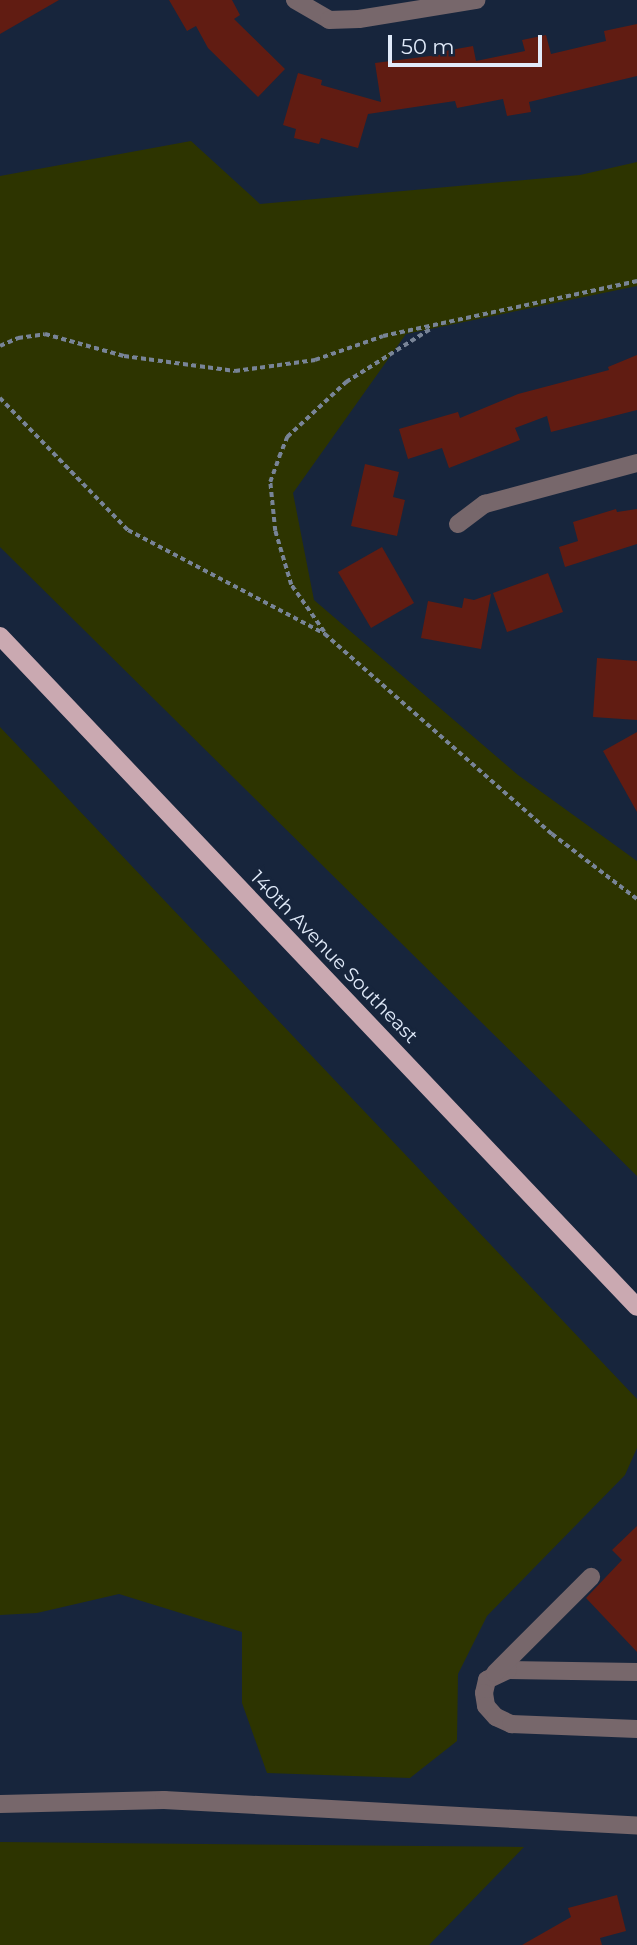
<!DOCTYPE html>
<style>
body{margin:0}
#map{position:relative;width:637px;height:1945px;overflow:hidden;background:#17253c;font-family:Montserrat,sans-serif}
div>[style]{position:absolute}
.green>*{inset:0;background:#2d3400}
.building>*{inset:0;background:#611c12}
.path>*{height:3.5px;margin-top:-1.75px;transform-origin:0;background:repeating-linear-gradient(90deg,#788497 0 5px,transparent 0 8.5px)}
.minor>*{height:18px;margin:-9px;padding:0 9px;transform-origin:9px;border-radius:9px;background:#77676b}
.major>*{height:18px;margin:-9px;padding:0 9px;transform-origin:9px;border-radius:9px;background:#caa9b1}
span{translate:-50% -50%;white-space:nowrap;text-align:center;line-height:1.15;-webkit-text-stroke:6px #17253c;paint-order:stroke}
.street-label{font-size:19px;color:#e1ebfa}
.scale{position:absolute;left:388px;top:35px;width:154px;height:32px;box-sizing:border-box;border:4px solid #e1ebfa;border-top:0;padding-left:9px;font-size:21px;line-height:24px;white-space:nowrap;color:#e1ebfa;-webkit-text-stroke:5px #17253c;paint-order:stroke}
</style>
<div id="map">
<div class="green">
<i style="clip-path:polygon(191px 141px,260px 204px,580px 175px,637px 162px,637px 286px,406px 334px,293px 493px,314px 600px,518px 775px,637px 861px,637px 1176px,0 547px,0 176px)"></i>
<i style="clip-path:polygon(0 727px,637px 1399px,637px 1448px,625px 1475px,487px 1616px,458px 1674px,457px 1741px,410px 1778px,267px 1773px,242px 1703px,242px 1632px,119px 1594px,37px 1613px,0 1615px)"></i>
<i style="clip-path:polygon(0 1842px,524px 1847px,429px 1945px,0 1945px)"></i>
</div>
<div class="building">
<i style="clip-path:polygon(0 0,59px 0,0 34px)"></i>
<i style="clip-path:polygon(169px 0,232px 0,240px 15px,234px 19px,285px 69px,258px 97px,208px 48px,196px 26px,187px 31px)"></i>
<i style="clip-path:polygon(637px 24px,637px 76px,529px 102px,531px 112px,507px 116px,503px 99px,457px 108px,455px 101px,368px 114px,358px 148px,321px 138px,319px 144px,294px 138px,296px 129px,283px 125px,298px 73px,322px 80px,321px 85px,381px 102px,375px 63px,446px 54px,445px 51px,473px 46px,476px 61px,525px 51px,522px 40px,546px 35px,551px 54px,606px 41px,604px 31px)"></i>
<i style="clip-path:polygon(637px 355px,637px 410px,551px 432px,547px 416px,515px 428px,520px 440px,449px 468px,442px 448px,408px 459px,399px 429px,458px 412px,460px 418px,518px 394px,609px 370px,608px 367px)"></i>
<i style="clip-path:polygon(365px 464px,399px 472px,393px 497px,405px 500px,397px 536px,351px 526px)"></i>
<i style="clip-path:polygon(616px 509px,617px 512px,637px 509px,637px 544px,565px 567px,559px 547px,578px 541px,573px 522px)"></i>
<i style="clip-path:polygon(382px 547px,414px 603px,371px 628px,338px 572px)"></i>
<i style="clip-path:polygon(548px 573px,563px 612px,507px 632px,493px 593px)"></i>
<i style="clip-path:polygon(491px 594px,481px 649px,421px 638px,428px 601px,462px 608px,464px 598px,474px 600px)"></i>
<i style="clip-path:polygon(597px 658px,637px 661px,637px 720px,593px 717px)"></i>
<i style="clip-path:polygon(637px 732px,637px 812px,603px 751px)"></i>
<i style="clip-path:polygon(637px 1526px,637px 1652px,586px 1598px,622px 1560px,612px 1550px)"></i>
<i style="clip-path:polygon(617px 1895px,626px 1931px,600px 1938px,602px 1945px,522px 1945px,571px 1917px,568px 1908px)"></i>
</div>
<div class="path">
<i style="left:0;top:346px;width:20px;rotate:-24deg"></i>
<i style="left:18px;top:338px;width:27px;rotate:-8deg"></i>
<i style="left:45px;top:334px;width:82px;rotate:15.6deg"></i>
<i style="left:124px;top:356px;width:112px;rotate:7.7deg"></i>
<i style="left:235px;top:371px;width:81px;rotate:-7.8deg"></i>
<i style="left:315px;top:360px;width:72px;rotate:-19.4deg"></i>
<i style="left:383px;top:336px;width:260px;rotate:-12.2deg"></i>
<i style="left:0;top:398px;width:184px;rotate:45.9deg"></i>
<i style="left:128px;top:530px;width:223px;rotate:27.8deg"></i>
<i style="left:325px;top:634px;width:303px;rotate:41.4deg"></i>
<i style="left:552px;top:834px;width:107px;rotate:37.4deg"></i>
<i style="left:324px;top:632px;width:57px;rotate:-125.1deg"></i>
<i style="left:291px;top:585px;width:56px;rotate:-106.5deg"></i>
<i style="left:275px;top:531px;width:49px;rotate:-95.8deg"></i>
<i style="left:270px;top:482px;width:27px;rotate:-70deg"></i>
<i style="left:279px;top:457px;width:22px;rotate:-68deg"></i>
<i style="left:287px;top:437px;width:81px;rotate:-43deg"></i>
<i style="left:346px;top:382px;width:99px;rotate:-32.2deg"></i>
</div>
<div class="minor">
<i style="left:295px;top:0;width:39px;rotate:30deg"></i>
<i style="left:329px;top:20px;width:30px;rotate:-2deg"></i>
<i style="left:359px;top:19px;width:119px;rotate:-9.2deg"></i>
<i style="left:458px;top:524px;width:34px;rotate:-37deg"></i>
<i style="left:485px;top:504px;width:157px;rotate:-15.1deg"></i>
<i style="left:637px;top:1672px;width:129px;rotate:-179.1deg"></i>
<i style="left:508px;top:1670px;width:23px;rotate:155deg"></i>
<i style="left:487px;top:1680px;width:13px;rotate:103deg"></i>
<i style="left:484px;top:1693px;width:13px;rotate:81deg"></i>
<i style="left:486px;top:1706px;width:15px;rotate:48deg"></i>
<i style="left:496px;top:1717px;width:17px;rotate:25deg"></i>
<i style="left:511px;top:1724px;width:126px;rotate:2.3deg"></i>
<i style="left:495px;top:1673px;width:136px;rotate:-45deg"></i>
<i style="left:0;top:1804px;width:164px;rotate:-1.4deg"></i>
<i style="left:164px;top:1800px;width:474px;rotate:3.1deg"></i>
</div>
<div class="major">
<i style="left:0;top:636px;width:925px;rotate:46.49deg"></i>
</div>
<div class="street-label">
<span style="left:334px;top:957px;rotate:46deg">140th Avenue Southeast</span>
</div>
<div class="scale">50 m</div>
</div>
